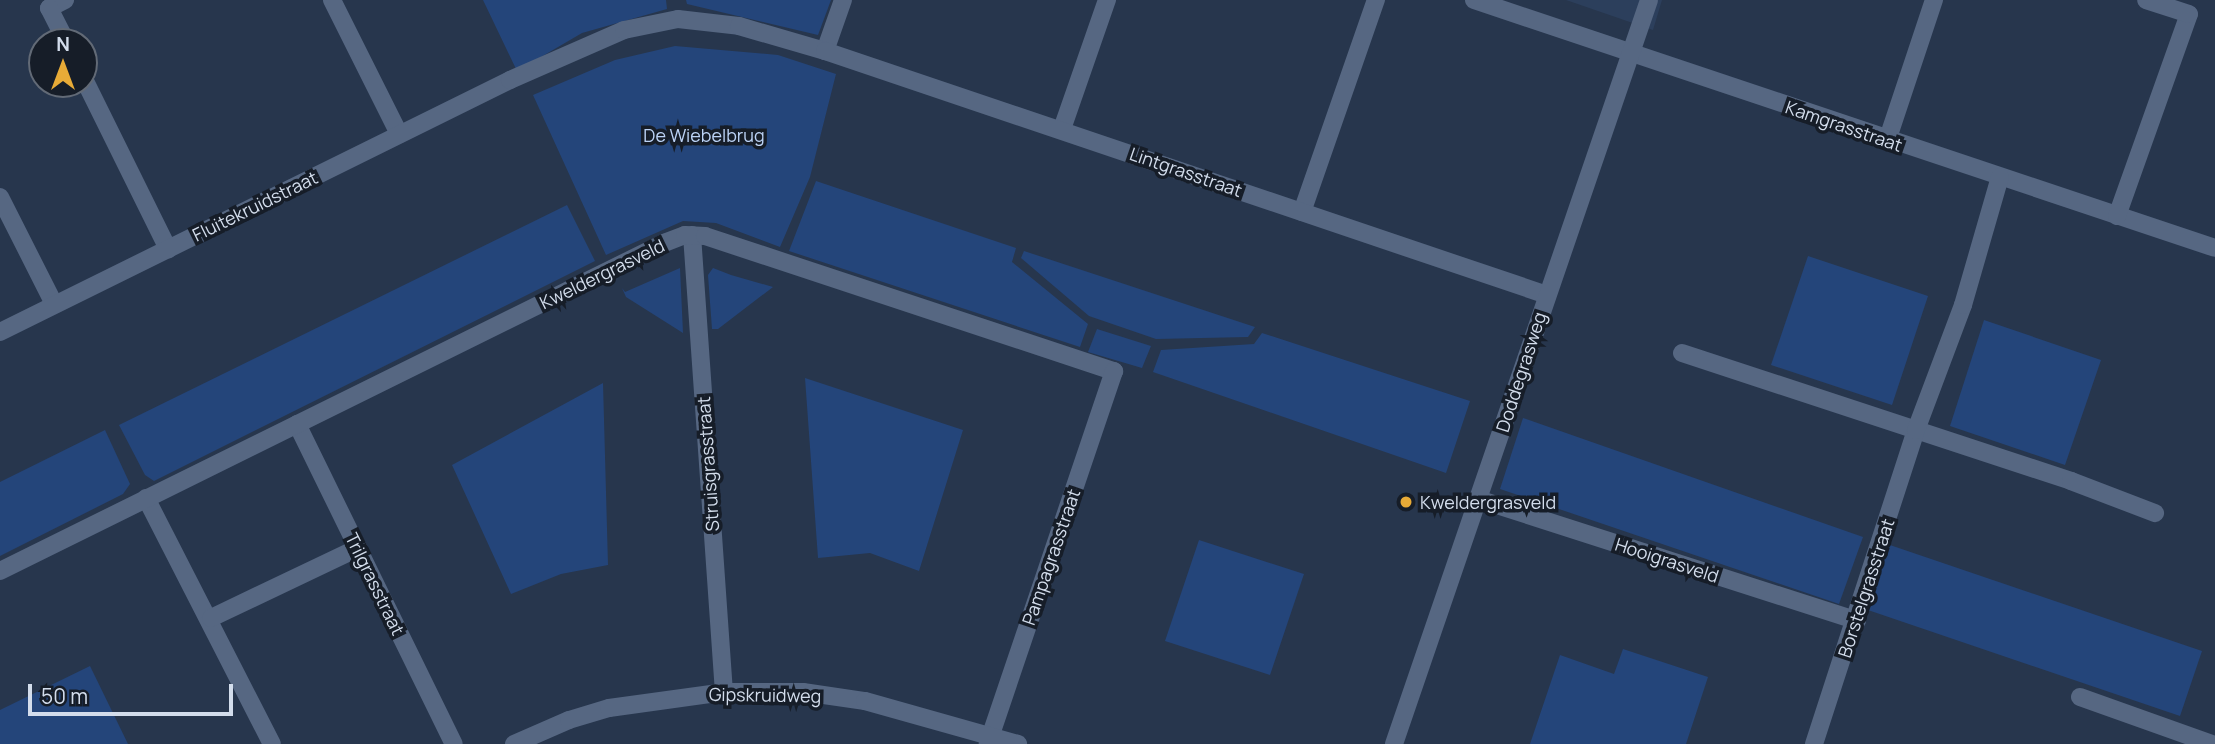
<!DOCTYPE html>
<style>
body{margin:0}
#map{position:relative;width:2215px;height:744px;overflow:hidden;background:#27364d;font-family:Manrope,sans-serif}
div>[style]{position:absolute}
.built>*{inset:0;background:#2c3f5c}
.green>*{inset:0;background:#24457a}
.minor>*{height:18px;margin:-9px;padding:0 9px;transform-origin:9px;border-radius:9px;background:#566782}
.dots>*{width:19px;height:19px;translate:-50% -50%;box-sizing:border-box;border:4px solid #161d28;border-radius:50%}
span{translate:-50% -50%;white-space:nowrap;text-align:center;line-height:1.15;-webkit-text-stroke:7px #161d28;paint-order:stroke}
.street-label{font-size:18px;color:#d3ddec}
.park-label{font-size:18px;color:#bcd3f6}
.poi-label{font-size:18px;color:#d3ddec}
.left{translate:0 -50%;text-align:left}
.north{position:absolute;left:28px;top:28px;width:70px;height:70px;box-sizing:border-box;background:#161d28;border:2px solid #626a76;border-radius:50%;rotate:0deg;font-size:19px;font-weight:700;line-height:28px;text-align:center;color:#d3ddec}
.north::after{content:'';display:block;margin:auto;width:24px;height:32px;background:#e8ab37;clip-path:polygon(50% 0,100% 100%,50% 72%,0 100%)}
.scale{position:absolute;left:28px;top:684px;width:205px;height:32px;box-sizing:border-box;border:4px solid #d3ddec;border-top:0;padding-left:9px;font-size:21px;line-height:24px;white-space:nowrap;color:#d3ddec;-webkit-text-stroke:5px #161d28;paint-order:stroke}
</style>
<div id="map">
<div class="built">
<i style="clip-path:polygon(1566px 0,1662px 0,1653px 30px)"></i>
</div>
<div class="green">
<i style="clip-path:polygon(483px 0,666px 0,667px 9px,582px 33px,517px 71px)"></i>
<i style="clip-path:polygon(686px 0,831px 0,818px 35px,687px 4px)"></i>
<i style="clip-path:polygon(675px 46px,778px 55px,836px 74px,810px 177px,780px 247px,716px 223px,683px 221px,606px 255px,533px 95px,615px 60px)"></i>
<i style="clip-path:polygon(816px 181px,1016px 248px,1012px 262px,1088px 324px,1080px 347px,789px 251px)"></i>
<i style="clip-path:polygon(567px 205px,595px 261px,154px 481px,145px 475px,119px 425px)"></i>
<i style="clip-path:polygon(1024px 251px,1255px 327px,1248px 337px,1156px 339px,1089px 316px,1021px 258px)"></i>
<i style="clip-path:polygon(1808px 256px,1928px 296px,1892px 405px,1771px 365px)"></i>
<i style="clip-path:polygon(680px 268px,683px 333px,626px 297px,622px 288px,625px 292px)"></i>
<i style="clip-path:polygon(713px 268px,731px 275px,773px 287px,718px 329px,712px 329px,708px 275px)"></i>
<i style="clip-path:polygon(1984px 320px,2101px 360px,2065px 465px,1950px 426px)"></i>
<i style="clip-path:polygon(1097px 329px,1151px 346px,1142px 368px,1088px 352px)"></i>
<i style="clip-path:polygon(1262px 333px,1470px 401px,1446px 473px,1153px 372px,1161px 350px,1254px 344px)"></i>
<i style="clip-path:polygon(805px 378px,963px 430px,919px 571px,870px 553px,818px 558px)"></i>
<i style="clip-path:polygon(603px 383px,608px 565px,561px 574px,511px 594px,452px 465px)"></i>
<i style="clip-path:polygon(1523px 418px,1863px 537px,1839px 604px,1500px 489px)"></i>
<i style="clip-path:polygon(105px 430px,130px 484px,123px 494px,0 556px,0 482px)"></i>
<i style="clip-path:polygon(1199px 540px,1304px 574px,1270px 675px,1165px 641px)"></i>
<i style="clip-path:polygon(1887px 544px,2202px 651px,2180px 716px,1865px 609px)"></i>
<i style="clip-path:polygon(1623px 649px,1708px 677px,1686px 744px,1530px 744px,1560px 655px,1614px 674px)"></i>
<i style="clip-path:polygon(90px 666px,128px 744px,0 744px,0 710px)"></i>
</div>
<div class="minor">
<i style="left:65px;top:0;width:18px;rotate:153deg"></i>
<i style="left:49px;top:8px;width:38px;rotate:63deg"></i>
<i style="left:332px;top:0;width:150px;rotate:63.4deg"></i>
<i style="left:1474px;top:0;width:781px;rotate:18.5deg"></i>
<i style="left:825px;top:51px;width:54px;rotate:-70.6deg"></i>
<i style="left:84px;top:79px;width:190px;rotate:63.7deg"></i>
<i style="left:1062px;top:129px;width:137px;rotate:-70.8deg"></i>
<i style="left:1887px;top:141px;width:149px;rotate:-71.6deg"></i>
<i style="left:0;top:197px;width:120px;rotate:63.2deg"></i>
<i style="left:1302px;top:212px;width:225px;rotate:-70.8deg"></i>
<i style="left:2117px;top:216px;width:214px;rotate:-70.4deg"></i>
<i style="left:2189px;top:14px;width:45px;rotate:-162deg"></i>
<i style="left:692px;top:235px;width:458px;rotate:86deg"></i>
<i style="left:0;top:332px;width:569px;rotate:-26.29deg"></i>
<i style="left:510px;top:80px;width:124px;rotate:-23.7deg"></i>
<i style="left:624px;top:30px;width:55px;rotate:-11.5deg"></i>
<i style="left:678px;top:19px;width:61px;rotate:6.5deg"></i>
<i style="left:739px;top:26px;width:90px;rotate:16.2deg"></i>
<i style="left:825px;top:51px;width:762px;rotate:18.67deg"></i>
<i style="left:1682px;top:353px;width:410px;rotate:18.2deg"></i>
<i style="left:2071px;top:481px;width:90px;rotate:20.9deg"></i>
<i style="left:297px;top:424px;width:356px;rotate:63.9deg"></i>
<i style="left:146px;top:498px;width:276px;rotate:62.9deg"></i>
<i style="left:1478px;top:499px;width:398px;rotate:17.8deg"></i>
<i style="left:0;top:571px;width:741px;rotate:-26.29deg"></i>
<i style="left:664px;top:243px;width:22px;rotate:-21deg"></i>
<i style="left:685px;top:235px;width:20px;rotate:3deg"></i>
<i style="left:705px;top:236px;width:431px;rotate:18.3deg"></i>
<i style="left:1114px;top:371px;width:394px;rotate:108.7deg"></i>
<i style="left:211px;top:618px;width:163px;rotate:-25.5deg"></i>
<i style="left:2080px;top:697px;width:140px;rotate:19.6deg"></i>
<i style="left:514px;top:744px;width:60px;rotate:-23.6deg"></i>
<i style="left:569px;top:720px;width:42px;rotate:-16.7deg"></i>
<i style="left:609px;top:708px;width:116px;rotate:-7.9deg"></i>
<i style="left:724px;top:692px;width:79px"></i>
<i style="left:803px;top:692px;width:63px;rotate:8.3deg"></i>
<i style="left:865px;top:701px;width:159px;rotate:15.7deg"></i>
<i style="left:1394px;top:744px;width:786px;rotate:-71.08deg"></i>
<i style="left:1814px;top:744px;width:330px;rotate:-72deg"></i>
<i style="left:1916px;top:430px;width:134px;rotate:-69.4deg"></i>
<i style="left:1963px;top:305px;width:133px;rotate:-73.9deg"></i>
</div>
<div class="dots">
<i style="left:1406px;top:502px;background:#e8ab37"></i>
</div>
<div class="street-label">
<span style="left:1844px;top:126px;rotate:19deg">Kamgrasstraat</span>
<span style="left:1186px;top:172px;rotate:19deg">Lintgrasstraat</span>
<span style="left:255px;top:206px;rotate:-26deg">Fluitekruidstraat</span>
<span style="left:602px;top:274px;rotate:-26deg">Kweldergrasveld</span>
<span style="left:1521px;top:372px;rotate:-72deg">Doddegrasweg</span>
<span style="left:708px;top:464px;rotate:-94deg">Struisgrasstraat</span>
<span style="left:1051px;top:557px;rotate:-71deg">Pampagrasstraat</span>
<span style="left:1667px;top:560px;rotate:18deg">Hooigrasveld</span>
<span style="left:375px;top:584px;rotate:64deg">Trilgrasstraat</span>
<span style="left:1866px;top:588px;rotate:-72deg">Borstelgrasstraat</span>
<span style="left:765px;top:695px;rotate:1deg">Gipskruidweg</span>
</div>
<div class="park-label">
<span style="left:704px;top:135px">De Wiebelbrug</span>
</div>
<div class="poi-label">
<span class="left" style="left:1420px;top:502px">Kweldergrasveld</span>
</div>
<div class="north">N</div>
<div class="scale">50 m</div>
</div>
